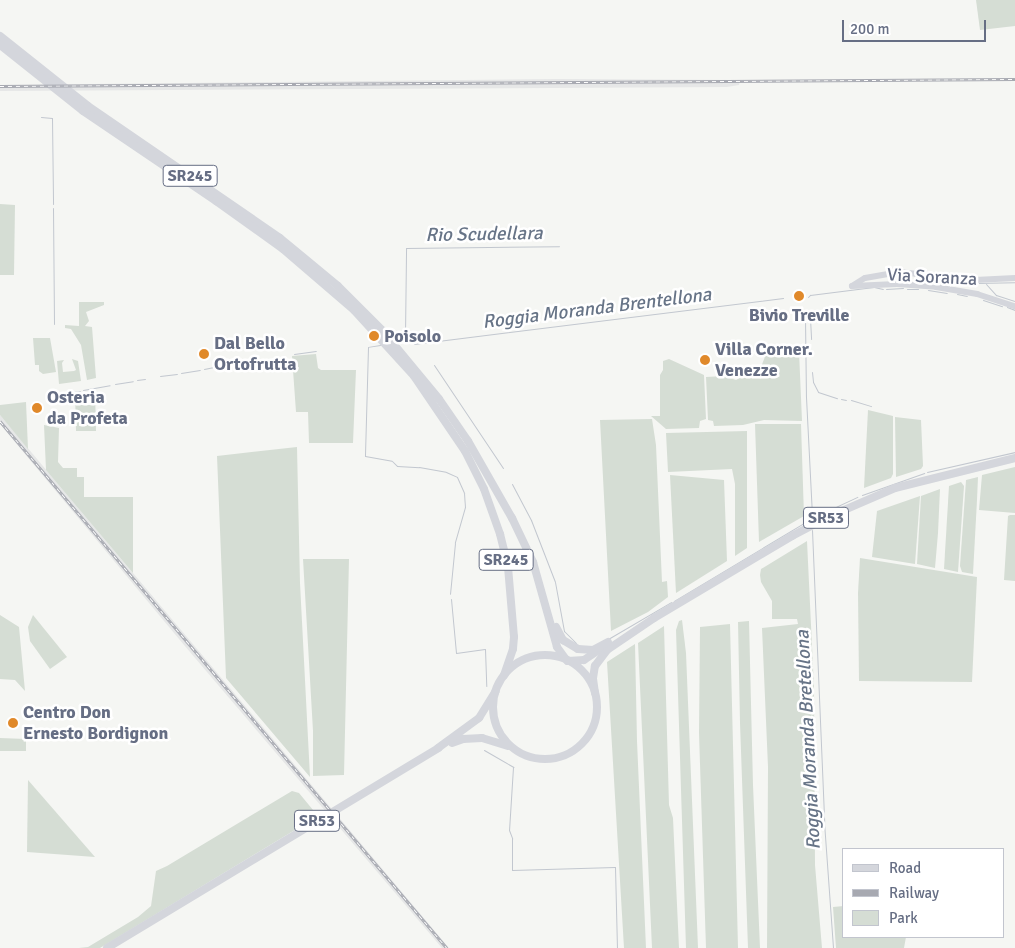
<!DOCTYPE html>
<style>
body{margin:0}
#map{position:relative;width:1015px;height:948px;overflow:hidden;background:#f5f6f3;font-family:Signika,sans-serif}
div>[style]{position:absolute}
.built>*{inset:0;background:#e6e7e7}
.green>*{inset:0;background:#d5ddd4}
.stream>*{height:1px;margin:-0.5px;padding:0 0.5px;transform-origin:0.5px;border-radius:0.5px;background:#c2c7cf}
.secondary>*{height:6px;margin:-3px;padding:0 3px;transform-origin:3px;border-radius:3px;background:#d4d6dc}
.primary>*{height:8px;margin:-4px;padding:0 4px;transform-origin:4px;border-radius:4px;background:#d4d6dc}
.primary>.ring{margin:-4px;padding:0;box-sizing:content-box;background:none;border:8px solid #d4d6dc;border-radius:50%}
.trunk>*{height:8px;margin:-4px;padding:0 4px;transform-origin:4px;border-radius:4px;background:#d4d6dc}
.rail>*{height:3px;margin-top:-1.5px;transform-origin:0;background:repeating-linear-gradient(90deg,#fff 0 4px,#a7a9b1 0 8px);box-sizing:border-box;border-block:1px solid #a7a9b1}
.dots>*{width:14px;height:14px;translate:-50% -50%;box-sizing:border-box;border:2px solid #fff;border-radius:50%}
span{translate:-50% -50%;white-space:nowrap;text-align:center;line-height:1.15;-webkit-text-stroke:5px #fff;paint-order:stroke}
.shield-label span{padding:1px 4px;background:#fff;border:1px solid;border-radius:4px;-webkit-text-stroke-width:0}
.shield-label{font-size:16px;color:#666e84;font-weight:700}
.street-label{font-size:18px;color:#666e84}
.poi-label{font-size:18px;color:#666e84;font-weight:700}
.left{translate:0 -50%;text-align:left}
.water-label{font-size:19px;color:#677487;font-style:italic}
.legend{position:absolute;left:842px;top:848px;width:162px;height:90px;box-sizing:border-box;background:#fff;border:1px solid #c2c5ce;margin:0;padding:6px 9px;list-style:none;font-size:15px;color:#666e84}
.legend li{display:flex;align-items:center;gap:10px;height:25px}
.legend b{width:25px;border:1px solid #c2c5ce}
.scale{position:absolute;left:842px;top:20px;width:144px;height:22px;box-sizing:border-box;border:2px solid #666e84;border-top:0;padding-left:6px;font-size:15px;line-height:18px;white-space:nowrap;color:#666e84;-webkit-text-stroke:4px #fff;paint-order:stroke}
</style>
<div id="map">
<div class="built">
<i style="clip-path:polygon(556px 79px,740px 80px,739px 85px,727px 87px,0 91px,0 85px)"></i>
<i style="clip-path:polygon(0 415px,133px 573px,449px 948px,442px 948px,184px 645px,0 424px)"></i>
</div>
<div class="green">
<i style="clip-path:polygon(976px 0,1015px 0,1015px 26px,980px 30px)"></i>
<i style="clip-path:polygon(0 204px,15px 205px,14px 275px,0 275px)"></i>
<i style="clip-path:polygon(79px 302px,104px 302px,104px 305px,86px 312px,89px 321px,85px 326px,92px 327px,96px 378px,87px 380px,81px 345px,71px 329px,65px 328px,65px 325px,79px 326px)"></i>
<i style="clip-path:polygon(33px 338px,50px 338px,56px 372px,43px 374px,39px 371px,39px 365px,35px 365px)"></i>
<i style="clip-path:polygon(799px 351px,802px 421px,764px 420px,743px 425px,714px 426px,713px 421px,708px 420px,706px 377px,724px 376px,736px 380px,761px 367px,766px 354px)"></i>
<i style="clip-path:polygon(316px 354px,318px 368px,321px 370px,356px 370px,353px 443px,309px 443px,308px 412px,296px 412px,292px 356px)"></i>
<i style="clip-path:polygon(72px 359px,78px 361px,81px 381px,59px 384px,57px 361px,64px 360px,62px 363px,63px 372px,74px 371px,76px 370px)"></i>
<i style="clip-path:polygon(669px 359px,704px 375px,706px 419px,700px 421px,699px 428px,666px 429px,651px 416px,660px 416px,660px 375px,663px 370px,663px 361px)"></i>
<i style="clip-path:polygon(95px 390px,96px 431px,76px 431px,75px 393px,83px 393px)"></i>
<i style="clip-path:polygon(26px 402px,28px 449px,0 415px,0 405px)"></i>
<i style="clip-path:polygon(868px 410px,893px 416px,893px 474px,891px 478px,864px 488px)"></i>
<i style="clip-path:polygon(895px 417px,921px 420px,923px 466px,921px 469px,896px 477px)"></i>
<i style="clip-path:polygon(652px 419px,656px 445px,662px 582px,667px 581px,668px 597px,648px 612px,611px 631px,600px 420px)"></i>
<i style="clip-path:polygon(755px 424px,801px 424px,804px 516px,759px 542px)"></i>
<i style="clip-path:polygon(44px 425px,59px 428px,58px 462px,63px 468px,77px 468px,77px 477px,84px 477px,84px 497px,133px 497px,133px 573px,46px 470px)"></i>
<i style="clip-path:polygon(747px 431px,747px 548px,735px 556px,735px 484px,732px 469px,668px 472px,666px 433px)"></i>
<i style="clip-path:polygon(297px 447px,300px 583px,310px 777px,226px 678px,217px 456px)"></i>
<i style="clip-path:polygon(1015px 467px,1015px 513px,979px 510px,982px 475px)"></i>
<i style="clip-path:polygon(670px 475px,724px 480px,727px 561px,676px 593px)"></i>
<i style="clip-path:polygon(978px 477px,977px 500px,973px 574px,962px 572px,960px 566px,966px 480px)"></i>
<i style="clip-path:polygon(961px 482px,964px 486px,958px 572px,944px 569px,949px 486px)"></i>
<i style="clip-path:polygon(940px 489px,938px 533px,935px 568px,917px 564px,921px 496px)"></i>
<i style="clip-path:polygon(920px 496px,915px 564px,872px 557px,877px 511px)"></i>
<i style="clip-path:polygon(1010px 515px,1015px 515px,1015px 581px,1004px 580px,1008px 516px)"></i>
<i style="clip-path:polygon(807px 541px,814px 688px,815px 865px,822px 948px,767px 948px,768px 767px,762px 628px,798px 624px,797px 619px,772px 619px,772px 601px,761px 582px,760px 575px,761px 569px)"></i>
<i style="clip-path:polygon(860px 558px,977px 577px,972px 682px,859px 681px,858px 593px)"></i>
<i style="clip-path:polygon(303px 559px,349px 559px,344px 775px,313px 776px,313px 731px)"></i>
<i style="clip-path:polygon(0 615px,19px 627px,25px 691px,15px 680px,0 679px)"></i>
<i style="clip-path:polygon(33px 615px,67px 657px,50px 669px,30px 641px,28px 627px)"></i>
<i style="clip-path:polygon(682px 620px,686px 653px,698px 948px,686px 948px,676px 630px,679px 621px)"></i>
<i style="clip-path:polygon(749px 621px,753px 785px,760px 948px,748px 948px,740px 723px,738px 622px)"></i>
<i style="clip-path:polygon(730px 624px,738px 948px,706px 948px,699px 733px,700px 627px)"></i>
<i style="clip-path:polygon(664px 626px,669px 805px,673px 818px,679px 948px,652px 948px,638px 643px)"></i>
<i style="clip-path:polygon(635px 644px,637px 741px,646px 948px,624px 948px,607px 662px)"></i>
<i style="clip-path:polygon(0 738px,26px 739px,26px 751px,0 751px)"></i>
<i style="clip-path:polygon(28px 780px,95px 857px,27px 852px)"></i>
<i style="clip-path:polygon(292px 791px,299px 793px,318px 816px,100px 948px,79px 948px,88px 947px,138px 917px,151px 906px,156px 871px,167px 866px)"></i>
<i style="clip-path:polygon(844px 906px,844px 937px,906px 937px,904px 948px,836px 948px,833px 907px)"></i>
</div>
<div class="stream">
<i style="left:41px;top:117px;width:11px;rotate:5deg"></i>
<i style="left:52px;top:118px;width:86px;rotate:89.3deg"></i>
<i style="left:53px;top:208px;width:116px;rotate:89.5deg"></i>
<i style="left:891px;top:276px;width:14px"></i>
<i style="left:976px;top:283px;width:39px;rotate:-1deg"></i>
<i style="left:986px;top:284px;width:15px;rotate:48deg"></i>
<i style="left:996px;top:295px;width:20px;rotate:18deg"></i>
<i style="left:886px;top:289px;width:17px;rotate:-3deg"></i>
<i style="left:907px;top:289px;width:11px"></i>
<i style="left:928px;top:290px;width:19px;rotate:9deg"></i>
<i style="left:957px;top:294px;width:10px;rotate:11deg"></i>
<i style="left:808px;top:297px;width:3px;rotate:-45deg"></i>
<i style="left:810px;top:295px;width:64px;rotate:-7.1deg"></i>
<i style="left:874px;top:287px;width:9px;rotate:13deg"></i>
<i style="left:983px;top:300px;width:20px;rotate:18deg"></i>
<i style="left:1007px;top:307px;width:9px;rotate:21deg"></i>
<i style="left:805px;top:318px;width:79px;rotate:89.3deg"></i>
<i style="left:806px;top:397px;width:120px;rotate:87.1deg"></i>
<i style="left:810px;top:318px;width:21px;rotate:87deg"></i>
<i style="left:405px;top:335px;width:87px;rotate:-89.3deg"></i>
<i style="left:406px;top:248px;width:153px;rotate:-0.7deg"></i>
<i style="left:414px;top:344px;width:372px;rotate:-7.1deg"></i>
<i style="left:380px;top:345px;width:12px;rotate:171deg"></i>
<i style="left:368px;top:347px;width:109px;rotate:91.6deg"></i>
<i style="left:365px;top:456px;width:27px;rotate:10deg"></i>
<i style="left:392px;top:461px;width:7px;rotate:45deg"></i>
<i style="left:397px;top:466px;width:22px;rotate:3deg"></i>
<i style="left:419px;top:467px;width:27px;rotate:10deg"></i>
<i style="left:446px;top:472px;width:12px;rotate:24deg"></i>
<i style="left:457px;top:477px;width:17px;rotate:66deg"></i>
<i style="left:464px;top:493px;width:14px;rotate:86deg"></i>
<i style="left:465px;top:507px;width:37px;rotate:106deg"></i>
<i style="left:455px;top:543px;width:51px;rotate:95.6deg"></i>
<i style="left:294px;top:354px;width:22px;rotate:-8deg"></i>
<i style="left:434px;top:365px;width:124px;rotate:56.2deg"></i>
<i style="left:217px;top:367px;width:5px;rotate:-11deg"></i>
<i style="left:204px;top:369px;width:10px;rotate:-11deg"></i>
<i style="left:812px;top:372px;width:10px;rotate:84deg"></i>
<i style="left:813px;top:382px;width:11px;rotate:63deg"></i>
<i style="left:818px;top:392px;width:20px;rotate:18deg"></i>
<i style="left:181px;top:373px;width:19px;rotate:-9deg"></i>
<i style="left:160px;top:376px;width:17px;rotate:-7deg"></i>
<i style="left:137px;top:380px;width:8px;rotate:-7deg"></i>
<i style="left:115px;top:384px;width:18px;rotate:-9deg"></i>
<i style="left:83px;top:390px;width:27px;rotate:-10deg"></i>
<i style="left:61px;top:394px;width:19px;rotate:-9deg"></i>
<i style="left:841px;top:399px;width:5px;rotate:11deg"></i>
<i style="left:851px;top:400px;width:21px;rotate:17deg"></i>
<i style="left:927px;top:472px;width:90px;rotate:-12.8deg"></i>
<i style="left:512px;top:484px;width:41px;rotate:62.2deg"></i>
<i style="left:531px;top:520px;width:66px;rotate:68.8deg"></i>
<i style="left:555px;top:582px;width:50px;rotate:79.6deg"></i>
<i style="left:564px;top:631px;width:17px;rotate:45deg"></i>
<i style="left:862px;top:495px;width:66px;rotate:-19.5deg"></i>
<i style="left:812px;top:530px;width:292px;rotate:87.6deg"></i>
<i style="left:824px;top:822px;width:126px;rotate:85.9deg"></i>
<i style="left:451px;top:599px;width:54px;rotate:84.7deg"></i>
<i style="left:456px;top:653px;width:29px;rotate:-8deg"></i>
<i style="left:485px;top:649px;width:37px;rotate:88deg"></i>
<i style="left:674px;top:601px;width:161px;rotate:-31deg"></i>
<i style="left:812px;top:518px;width:50px;rotate:-25deg"></i>
<i style="left:608px;top:639px;width:73px;rotate:-30.4deg"></i>
<i style="left:484px;top:750px;width:34px;rotate:30deg"></i>
<i style="left:513px;top:767px;width:63px;rotate:93.6deg"></i>
<i style="left:509px;top:830px;width:9px;rotate:69deg"></i>
<i style="left:512px;top:838px;width:32px;rotate:90deg"></i>
<i style="left:512px;top:870px;width:103px;rotate:-1.7deg"></i>
<i style="left:615px;top:867px;width:81px;rotate:88.6deg"></i>
</div>
<div class="secondary">
<i style="left:852px;top:286px;width:15px;rotate:-32deg"></i>
<i style="left:865px;top:278px;width:35px;rotate:-10deg"></i>
<i style="left:899px;top:272px;width:76px;rotate:6deg"></i>
<i style="left:975px;top:280px;width:40px;rotate:-2.9deg"></i>
<i style="left:852px;top:286px;width:45px;rotate:-2.5deg"></i>
<i style="left:897px;top:284px;width:39px;rotate:4deg"></i>
<i style="left:936px;top:287px;width:42px;rotate:9.7deg"></i>
<i style="left:977px;top:294px;width:40px;rotate:18deg"></i>
</div>
<div class="primary">
<i class="ring" style="left:493px;top:655px;width:96px;height:96px"></i>
<i style="left:568px;top:661px;width:16px;rotate:-4deg"></i>
<i style="left:584px;top:660px;width:23px;rotate:-34deg"></i>
<i style="left:595px;top:693px;width:15px;rotate:-98deg"></i>
<i style="left:593px;top:678px;width:12px;rotate:-81deg"></i>
<i style="left:595px;top:666px;width:20px;rotate:-53deg"></i>
<i style="left:607px;top:650px;width:57px;rotate:-34.2deg"></i>
<i style="left:654px;top:618px;width:161px;rotate:-30.7deg"></i>
<i style="left:792px;top:536px;width:41px;rotate:-27.8deg"></i>
<i style="left:828px;top:517px;width:73px;rotate:-23.4deg"></i>
<i style="left:895px;top:488px;width:124px;rotate:-14deg"></i>
<i style="left:452px;top:743px;width:12px;rotate:-20deg"></i>
<i style="left:463px;top:739px;width:19px;rotate:-3deg"></i>
<i style="left:482px;top:738px;width:27px;rotate:17deg"></i>
<i style="left:107px;top:948px;width:387px;rotate:-31.1deg"></i>
<i style="left:438px;top:748px;width:51px;rotate:-36.2deg"></i>
<i style="left:479px;top:718px;width:31px;rotate:-58deg"></i>
</div>
<div class="trunk">
<i style="left:0;top:36px;width:112px;rotate:38.5deg"></i>
<i style="left:88px;top:106px;width:233px;rotate:34.5deg"></i>
<i style="left:280px;top:238px;width:75px;rotate:39.6deg"></i>
<i style="left:338px;top:286px;width:62px;rotate:45deg"></i>
<i style="left:382px;top:330px;width:89px;rotate:50.4deg"></i>
<i style="left:439px;top:399px;width:51px;rotate:55.4deg"></i>
<i style="left:468px;top:441px;width:89px;rotate:60.3deg"></i>
<i style="left:512px;top:518px;width:49px;rotate:64.5deg"></i>
<i style="left:533px;top:562px;width:88px;rotate:74.2deg"></i>
<i style="left:557px;top:647px;width:17px;rotate:54deg"></i>
<i style="left:0;top:45px;width:106px;rotate:38.5deg"></i>
<i style="left:83px;top:111px;width:161px;rotate:34.1deg"></i>
<i style="left:216px;top:201px;width:82px;rotate:35.6deg"></i>
<i style="left:283px;top:249px;width:94px;rotate:40.7deg"></i>
<i style="left:354px;top:310px;width:89px;rotate:47.7deg"></i>
<i style="left:414px;top:376px;width:91px;rotate:55.8deg"></i>
<i style="left:465px;top:451px;width:42px;rotate:63.4deg"></i>
<i style="left:484px;top:489px;width:48px;rotate:70.4deg"></i>
<i style="left:500px;top:534px;width:34px;rotate:76deg"></i>
<i style="left:508px;top:567px;width:70px;rotate:85.1deg"></i>
<i style="left:514px;top:637px;width:12px;rotate:95deg"></i>
<i style="left:513px;top:649px;width:28px;rotate:109deg"></i>
<i style="left:556px;top:627px;width:15px;rotate:62deg"></i>
<i style="left:563px;top:640px;width:17px;rotate:31deg"></i>
<i style="left:578px;top:649px;width:15px;rotate:4deg"></i>
<i style="left:593px;top:650px;width:17px;rotate:-28deg"></i>
</div>
<div class="rail">
<i style="left:0;top:86px;width:1015px;rotate:-0.4deg"></i>
<i style="left:0;top:421px;width:691px;rotate:49.7deg"></i>
</div>
<div class="dots">
<i style="left:799px;top:296px;background:#e0892a"></i>
<i style="left:374px;top:336px;background:#e0892a"></i>
<i style="left:204px;top:354px;background:#e0892a"></i>
<i style="left:705px;top:360px;background:#e0892a"></i>
<i style="left:37px;top:408px;background:#e0892a"></i>
<i style="left:13px;top:723px;background:#e0892a"></i>
</div>
<div class="shield-label">
<span style="left:190px;top:176px">SR245</span>
<span style="left:826px;top:518px">SR53</span>
<span style="left:506px;top:560px">SR245</span>
<span style="left:317px;top:821px">SR53</span>
</div>
<div class="street-label">
<span style="left:932px;top:277px;rotate:3deg">Via Soranza</span>
</div>
<div class="poi-label">
<span style="left:799px;top:315px">Bivio Treville</span>
<span class="left" style="left:384px;top:336px">Poisolo</span>
<span class="left" style="left:214px;top:354px">Dal Bello<br>Ortofrutta</span>
<span class="left" style="left:715px;top:360px">Villa Corner.<br>Venezze</span>
<span class="left" style="left:47px;top:408px">Osteria<br>da Profeta</span>
<span class="left" style="left:23px;top:723px">Centro Don<br>Ernesto Bordignon</span>
</div>
<div class="water-label">
<span style="left:484px;top:235px;rotate:-1deg">Rio Scudellara</span>
<span style="left:597px;top:309px;rotate:-7deg">Roggia Moranda Brentellona</span>
<span style="left:809px;top:740px;rotate:-93deg">Roggia Moranda Bretellona</span>
</div>
<ul class="legend">
<li><b style="height:6px;background:#d4d6dc"></b>Road</li>
<li><b style="height:6px;background:#a7a9b1"></b>Railway</li>
<li><b style="height:14px;background:#d5ddd4"></b>Park</li>
</ul>
<div class="scale">200 m</div>
</div>
